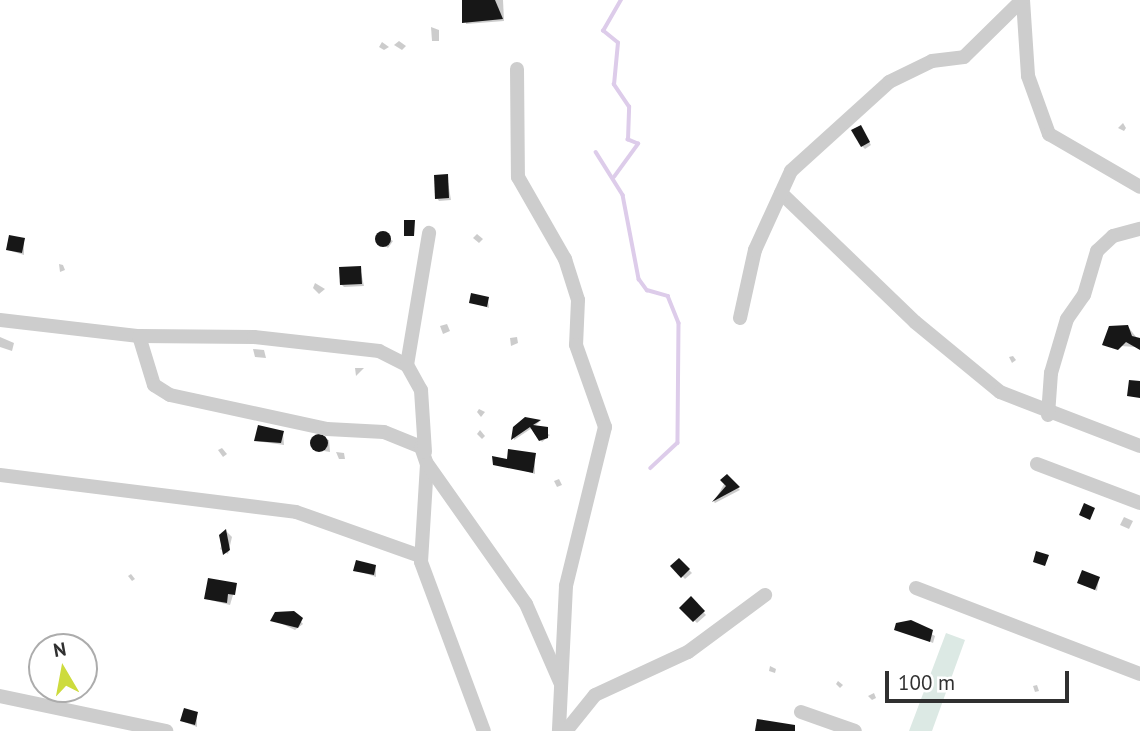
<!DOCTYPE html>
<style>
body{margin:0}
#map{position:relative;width:1140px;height:731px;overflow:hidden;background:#fff;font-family:"PT Sans",sans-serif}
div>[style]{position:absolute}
.green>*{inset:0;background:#dce9e4}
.shadow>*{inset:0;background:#0003}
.stream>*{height:3.5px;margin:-1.75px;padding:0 1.75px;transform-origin:1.75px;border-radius:1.75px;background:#ddccea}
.building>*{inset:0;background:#171717}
.round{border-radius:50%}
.minor>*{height:14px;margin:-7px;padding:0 7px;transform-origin:7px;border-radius:7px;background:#cdcdcd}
span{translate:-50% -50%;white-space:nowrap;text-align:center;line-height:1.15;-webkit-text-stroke:7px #fff;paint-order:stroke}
.north{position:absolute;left:28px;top:633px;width:70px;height:70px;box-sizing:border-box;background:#fff;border:2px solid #acacac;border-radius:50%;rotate:350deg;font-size:19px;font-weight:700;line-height:28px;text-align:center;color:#303030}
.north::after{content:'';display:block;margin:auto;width:24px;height:32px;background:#cddb3d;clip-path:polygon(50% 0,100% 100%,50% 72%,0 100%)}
.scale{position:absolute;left:885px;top:671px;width:184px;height:32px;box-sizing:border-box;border:4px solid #303030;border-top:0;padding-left:9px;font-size:21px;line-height:24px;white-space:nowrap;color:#303030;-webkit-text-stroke:5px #fff;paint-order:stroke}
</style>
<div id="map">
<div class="green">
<i style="clip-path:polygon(946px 633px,965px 640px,932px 731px,909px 731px)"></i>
</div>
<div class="shadow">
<i style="clip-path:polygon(464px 0,503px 0,504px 21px,466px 24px)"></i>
<i style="clip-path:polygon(431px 27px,439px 30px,439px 41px,432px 41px)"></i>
<i style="clip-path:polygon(399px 41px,406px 46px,402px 50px,394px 45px)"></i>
<i style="clip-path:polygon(382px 42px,389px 47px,384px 50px,379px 47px)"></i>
<i style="clip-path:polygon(1123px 123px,1126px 128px,1124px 131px,1118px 128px)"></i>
<i style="clip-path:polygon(863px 130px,871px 145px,865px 149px,862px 146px)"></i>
<i style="clip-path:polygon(447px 176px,451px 200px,439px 201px,437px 198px)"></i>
<i style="clip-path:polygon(381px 234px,393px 241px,388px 248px,377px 240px)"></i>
<i style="clip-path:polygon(477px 234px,483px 239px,479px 243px,473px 238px)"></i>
<i style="clip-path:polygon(24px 240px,24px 255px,8px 250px)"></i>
<i style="clip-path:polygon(59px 264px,63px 265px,65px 270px,60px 272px)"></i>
<i style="clip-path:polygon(360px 268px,364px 286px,344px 287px,341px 284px)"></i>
<i style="clip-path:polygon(315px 283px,325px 289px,319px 294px,313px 288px)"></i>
<i style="clip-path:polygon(488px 299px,489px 308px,471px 302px)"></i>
<i style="clip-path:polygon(447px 324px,450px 331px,443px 334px,440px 326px)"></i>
<i style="clip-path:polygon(1129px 328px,1140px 342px,1136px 347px,1105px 345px)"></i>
<i style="clip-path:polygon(0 337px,14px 343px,12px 351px,0 347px)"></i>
<i style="clip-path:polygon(517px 337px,518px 343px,511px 346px,510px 338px)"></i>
<i style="clip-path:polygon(253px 349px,264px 350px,266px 358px,255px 357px)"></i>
<i style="clip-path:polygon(1009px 357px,1013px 356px,1016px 360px,1012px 363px)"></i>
<i style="clip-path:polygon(355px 368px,364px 368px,356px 376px)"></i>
<i style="clip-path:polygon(479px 409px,485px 412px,481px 417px,477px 412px)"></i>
<i style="clip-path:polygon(526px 419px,540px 421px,534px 427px,550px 435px,542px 442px,532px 428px,514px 440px,514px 427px)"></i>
<i style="clip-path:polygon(480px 430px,485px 436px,482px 439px,477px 434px)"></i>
<i style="clip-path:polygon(283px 433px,284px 445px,256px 441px)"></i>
<i style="clip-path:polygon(311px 437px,329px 440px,330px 452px,312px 449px)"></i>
<i style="clip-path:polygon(222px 448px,227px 454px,223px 457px,218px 450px)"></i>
<i style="clip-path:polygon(336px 452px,344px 453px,345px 459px,339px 459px)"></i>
<i style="clip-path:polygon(535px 455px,535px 474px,493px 461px)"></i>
<i style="clip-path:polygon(728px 477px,740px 490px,715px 503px,714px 502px)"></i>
<i style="clip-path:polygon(559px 479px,562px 485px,557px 487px,554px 481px)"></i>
<i style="clip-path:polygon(1124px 517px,1133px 521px,1129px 529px,1120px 525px)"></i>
<i style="clip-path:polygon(227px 532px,232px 537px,228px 554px,220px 549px)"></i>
<i style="clip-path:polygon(679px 560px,692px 573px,685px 579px,673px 566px)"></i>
<i style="clip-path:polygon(376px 566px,376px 577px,355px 570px)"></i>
<i style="clip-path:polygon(131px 574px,135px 579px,132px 581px,128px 576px)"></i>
<i style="clip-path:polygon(1099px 578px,1097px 591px,1079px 583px)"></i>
<i style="clip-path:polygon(236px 585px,230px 605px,206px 599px)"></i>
<i style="clip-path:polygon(691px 599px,706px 615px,697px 623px,682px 608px)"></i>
<i style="clip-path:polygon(294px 613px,303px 624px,295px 630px,274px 620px)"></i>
<i style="clip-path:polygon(910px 622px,935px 636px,933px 643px,897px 628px)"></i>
<i style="clip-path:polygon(770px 666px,776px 669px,775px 673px,769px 671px)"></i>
<i style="clip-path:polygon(838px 681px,843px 685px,840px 688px,836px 684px)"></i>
<i style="clip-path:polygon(1037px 685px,1039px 691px,1035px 692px,1033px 686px)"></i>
<i style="clip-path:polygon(874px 693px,876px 698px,872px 700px,868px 696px)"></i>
<i style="clip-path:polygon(197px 713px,197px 727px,182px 721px)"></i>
</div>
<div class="stream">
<i style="left:596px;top:152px;width:51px;rotate:57.9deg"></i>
<i style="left:623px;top:195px;width:86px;rotate:79.2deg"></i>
<i style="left:639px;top:279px;width:14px;rotate:54deg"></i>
<i style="left:647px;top:290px;width:22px;rotate:16deg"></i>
<i style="left:668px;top:296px;width:29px;rotate:68deg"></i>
<i style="left:679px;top:323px;width:120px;rotate:90.5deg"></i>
<i style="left:678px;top:443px;width:37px;rotate:137deg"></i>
<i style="left:614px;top:177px;width:41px;rotate:-54deg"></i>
<i style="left:638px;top:144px;width:11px;rotate:-158deg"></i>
<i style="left:628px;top:140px;width:33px;rotate:-88deg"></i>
<i style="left:629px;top:107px;width:27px;rotate:-124deg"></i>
<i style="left:614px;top:85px;width:42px;rotate:-84.6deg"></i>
<i style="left:618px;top:43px;width:19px;rotate:-141deg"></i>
<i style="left:603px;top:31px;width:36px;rotate:-60deg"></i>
</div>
<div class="building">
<i style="clip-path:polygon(462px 0,495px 0,503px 19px,462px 23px)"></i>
<i style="clip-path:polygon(861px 125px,870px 142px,861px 147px,851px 130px)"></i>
<i style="clip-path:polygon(448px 174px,449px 198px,435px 199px,434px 175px)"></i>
<i style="clip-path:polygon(404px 220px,415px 220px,414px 236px,404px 236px)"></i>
<i class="round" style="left:375px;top:231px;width:16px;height:16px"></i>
<i style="clip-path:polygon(9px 235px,25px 238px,22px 253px,6px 250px)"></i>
<i style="clip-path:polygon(361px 266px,362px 284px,340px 285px,339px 267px)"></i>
<i style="clip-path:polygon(471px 293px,489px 297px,487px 307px,469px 303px)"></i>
<i style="clip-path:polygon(1128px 325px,1132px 336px,1140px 338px,1140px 350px,1126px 342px,1118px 350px,1102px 345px,1109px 326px)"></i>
<i style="clip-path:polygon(1129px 380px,1140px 381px,1140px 398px,1127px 396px)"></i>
<i style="clip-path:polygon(525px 417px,541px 420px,533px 425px,548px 427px,548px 438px,539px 441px,530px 427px,511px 440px,513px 427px)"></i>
<i style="clip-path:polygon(258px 425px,284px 431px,281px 443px,254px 441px)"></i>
<i class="round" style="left:310px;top:434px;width:18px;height:18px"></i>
<i style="clip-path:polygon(508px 449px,536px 453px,533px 473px,493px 465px,492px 456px,507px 459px)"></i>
<i style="clip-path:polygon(727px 474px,740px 487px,712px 502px,726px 486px,720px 480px)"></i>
<i style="clip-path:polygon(1084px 503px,1095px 508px,1090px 520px,1079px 515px)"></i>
<i style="clip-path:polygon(226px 529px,230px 550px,223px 555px,219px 535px)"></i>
<i style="clip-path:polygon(1036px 551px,1049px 555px,1045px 566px,1033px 562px)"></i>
<i style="clip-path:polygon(679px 558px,690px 569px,681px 578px,670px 566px)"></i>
<i style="clip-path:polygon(356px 560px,376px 565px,374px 575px,353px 571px)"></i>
<i style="clip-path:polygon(1082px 570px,1100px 577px,1095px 590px,1077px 583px)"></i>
<i style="clip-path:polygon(208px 578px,237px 583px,235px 595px,228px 594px,227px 603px,204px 599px)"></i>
<i style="clip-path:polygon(691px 596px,705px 611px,693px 622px,679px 608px)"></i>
<i style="clip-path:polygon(294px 611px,303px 618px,298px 628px,270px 621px,275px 612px)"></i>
<i style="clip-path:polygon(911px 620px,933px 630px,930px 642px,894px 630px,896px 623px)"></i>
<i style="clip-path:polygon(184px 708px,198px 712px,195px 725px,180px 721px)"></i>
<i style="clip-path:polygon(757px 719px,795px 725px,795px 731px,755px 731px)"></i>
</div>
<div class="minor">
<i style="left:1023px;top:0;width:76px;rotate:86.2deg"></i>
<i style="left:1028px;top:76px;width:62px;rotate:70.1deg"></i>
<i style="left:1049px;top:134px;width:105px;rotate:30.2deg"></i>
<i style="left:517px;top:69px;width:108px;rotate:89.5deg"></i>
<i style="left:518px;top:177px;width:95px;rotate:60.2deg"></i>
<i style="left:565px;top:259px;width:43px;rotate:72.4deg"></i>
<i style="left:578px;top:300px;width:45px;rotate:92.5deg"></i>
<i style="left:576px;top:345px;width:87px;rotate:70.5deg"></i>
<i style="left:605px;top:427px;width:164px;rotate:103.8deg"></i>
<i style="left:566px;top:586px;width:145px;rotate:92.8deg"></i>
<i style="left:781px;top:193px;width:186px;rotate:43.9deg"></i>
<i style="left:915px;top:322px;width:110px;rotate:39.5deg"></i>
<i style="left:1000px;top:392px;width:150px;rotate:21.1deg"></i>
<i style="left:740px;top:318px;width:70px;rotate:-77.6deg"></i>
<i style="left:755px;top:250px;width:87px;rotate:-65.5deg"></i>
<i style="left:791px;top:171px;width:132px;rotate:-42.2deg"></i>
<i style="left:889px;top:82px;width:48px;rotate:-26deg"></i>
<i style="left:932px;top:61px;width:32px;rotate:-7deg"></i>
<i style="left:964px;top:57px;width:81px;rotate:-44.5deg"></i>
<i style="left:0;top:320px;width:140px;rotate:6.6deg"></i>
<i style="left:139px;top:336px;width:51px;rotate:73deg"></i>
<i style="left:154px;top:385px;width:19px;rotate:32deg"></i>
<i style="left:170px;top:395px;width:161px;rotate:12.2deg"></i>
<i style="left:327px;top:429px;width:57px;rotate:3deg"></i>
<i style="left:384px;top:432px;width:40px;rotate:22deg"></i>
<i style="left:421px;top:447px;width:18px;rotate:71deg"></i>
<i style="left:427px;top:464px;width:98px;rotate:93.5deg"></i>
<i style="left:421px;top:562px;width:180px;rotate:69.6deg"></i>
<i style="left:139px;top:336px;width:115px;rotate:0.5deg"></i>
<i style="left:254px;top:337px;width:126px;rotate:6.4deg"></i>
<i style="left:379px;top:351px;width:31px;rotate:27deg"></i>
<i style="left:407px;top:365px;width:29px;rotate:61deg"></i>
<i style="left:421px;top:390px;width:62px;rotate:86.3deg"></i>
<i style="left:407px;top:365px;width:134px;rotate:-80.5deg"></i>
<i style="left:1048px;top:415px;width:42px;rotate:-85.9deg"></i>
<i style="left:1051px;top:373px;width:56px;rotate:-73.5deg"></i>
<i style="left:1067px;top:319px;width:29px;rotate:-55deg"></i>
<i style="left:1084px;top:295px;width:46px;rotate:-73.5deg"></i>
<i style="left:1097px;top:251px;width:22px;rotate:-43deg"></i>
<i style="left:1113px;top:236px;width:28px;rotate:-15deg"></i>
<i style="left:1037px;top:464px;width:110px;rotate:20.7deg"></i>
<i style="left:428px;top:465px;width:170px;rotate:54.8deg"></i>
<i style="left:526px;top:604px;width:85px;rotate:66.4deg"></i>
<i style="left:0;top:475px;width:298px;rotate:7.1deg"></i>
<i style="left:296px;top:512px;width:132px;rotate:19.5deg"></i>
<i style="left:916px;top:588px;width:240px;rotate:21deg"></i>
<i style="left:0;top:696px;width:170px;rotate:11.9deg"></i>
<i style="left:801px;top:712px;width:57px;rotate:19.4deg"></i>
<i style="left:566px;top:731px;width:46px;rotate:-51.1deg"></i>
<i style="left:595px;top:695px;width:102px;rotate:-24.8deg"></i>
<i style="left:688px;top:652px;width:96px;rotate:-36.5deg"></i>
</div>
<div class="north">N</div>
<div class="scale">100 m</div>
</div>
